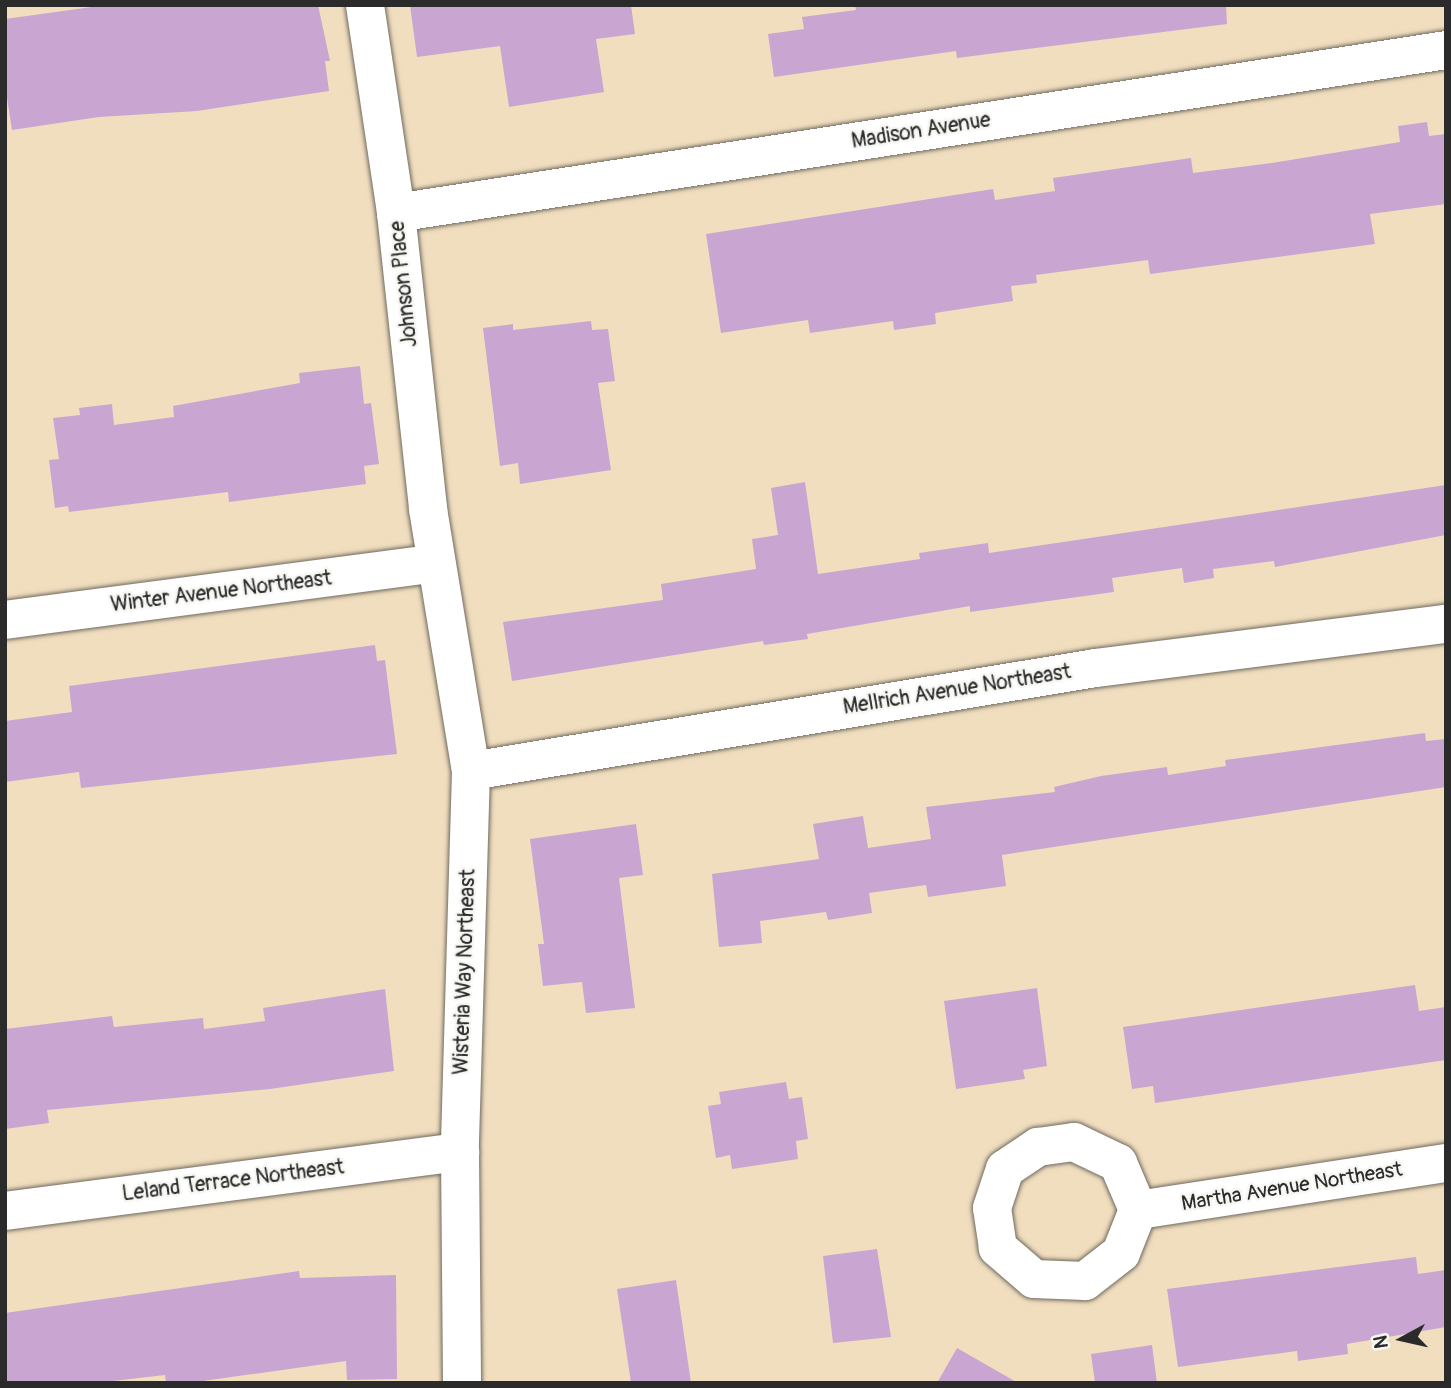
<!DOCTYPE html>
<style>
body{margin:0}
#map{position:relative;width:1451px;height:1388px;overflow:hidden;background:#f1debf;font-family:Pangolin,sans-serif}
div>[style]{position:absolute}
.building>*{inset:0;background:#c9a6d2}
.roads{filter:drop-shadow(0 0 2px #706a5f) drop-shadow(0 0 2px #706a5f)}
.minor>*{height:38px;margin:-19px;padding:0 19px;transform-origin:19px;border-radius:19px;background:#fff}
span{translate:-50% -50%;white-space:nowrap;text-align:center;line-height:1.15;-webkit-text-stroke:5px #f6f6f2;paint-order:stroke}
.street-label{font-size:21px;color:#2b2b2b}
.frame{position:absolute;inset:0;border:7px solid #2b2b2b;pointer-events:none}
.north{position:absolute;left:1367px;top:1304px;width:70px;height:70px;-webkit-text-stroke:5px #f6f6f2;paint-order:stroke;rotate:262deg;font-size:19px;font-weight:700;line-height:28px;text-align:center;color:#2b2b2b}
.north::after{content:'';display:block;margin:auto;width:24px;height:32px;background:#2b2b2b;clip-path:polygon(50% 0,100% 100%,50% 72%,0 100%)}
</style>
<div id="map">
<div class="building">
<i style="clip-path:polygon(106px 5px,318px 5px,330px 61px,325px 61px,329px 91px,197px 111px,99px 117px,12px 130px,5px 85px,5px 19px)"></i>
<i style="clip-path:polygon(410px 5px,631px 5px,635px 34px,596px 39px,604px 92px,509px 107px,500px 46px,417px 57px)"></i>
<i style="clip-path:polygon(855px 5px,1226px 5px,1227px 24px,957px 58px,956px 51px,774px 77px,768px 34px,804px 29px,802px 17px,856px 10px)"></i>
<i style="clip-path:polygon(1427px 122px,1429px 136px,1446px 134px,1446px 204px,1370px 214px,1375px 244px,1150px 274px,1148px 260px,1036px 275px,1037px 283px,1011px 286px,1013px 301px,935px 313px,936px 324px,894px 330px,893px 321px,810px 333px,808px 320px,721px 333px,706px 234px,993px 189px,995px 200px,1055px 191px,1053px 178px,1191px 158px,1193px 173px,1272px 163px,1400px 142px,1398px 126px)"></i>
<i style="clip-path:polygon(591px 321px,592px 330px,608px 329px,615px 381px,598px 383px,611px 470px,520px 484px,518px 463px,500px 466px,483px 328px,513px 324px,513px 330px)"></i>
<i style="clip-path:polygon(360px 366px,364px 404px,371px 403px,379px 464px,364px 466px,366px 484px,229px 502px,228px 492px,69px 512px,68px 506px,55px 508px,49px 460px,59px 459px,53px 418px,80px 415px,79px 408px,112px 404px,114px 425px,174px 417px,173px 406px,300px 383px,299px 373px)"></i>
<i style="clip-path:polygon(805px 482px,818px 574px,920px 559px,919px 553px,988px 543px,989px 553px,1446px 485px,1446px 535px,1275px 567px,1274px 561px,1213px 569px,1214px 578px,1184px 583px,1182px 568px,1112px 578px,1114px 592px,970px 612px,970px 606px,807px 634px,808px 639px,764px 645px,763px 641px,512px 681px,503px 622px,663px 600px,661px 584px,756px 569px,752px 539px,778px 535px,771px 488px)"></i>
<i style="clip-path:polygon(375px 645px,377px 661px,385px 660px,397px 754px,81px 788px,79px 772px,5px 782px,5px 721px,72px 712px,69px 686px)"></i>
<i style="clip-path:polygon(1425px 733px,1426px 741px,1446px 739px,1446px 787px,1002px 855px,1006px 886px,928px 897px,926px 885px,869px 893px,872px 913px,828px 920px,826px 912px,760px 921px,762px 943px,719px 947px,712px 874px,819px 859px,813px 824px,863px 816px,868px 848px,931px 839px,926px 807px,1055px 792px,1054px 787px,1101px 776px,1167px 767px,1168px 775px,1226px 766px,1225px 760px)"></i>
<i style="clip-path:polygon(636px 824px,643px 875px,619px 878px,635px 1008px,586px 1013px,582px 982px,543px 986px,538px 944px,544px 944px,530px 839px)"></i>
<i style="clip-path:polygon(1415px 985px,1419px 1011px,1446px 1007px,1446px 1060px,1155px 1103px,1153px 1086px,1132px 1089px,1123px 1027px)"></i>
<i style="clip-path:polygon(1037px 988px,1047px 1066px,1023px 1070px,1025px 1079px,956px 1089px,944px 1001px)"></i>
<i style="clip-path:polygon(385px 989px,394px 1071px,270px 1089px,47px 1110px,49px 1123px,5px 1129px,5px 1029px,112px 1016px,114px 1027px,203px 1018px,204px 1029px,265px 1021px,263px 1008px)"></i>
<i style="clip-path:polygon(786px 1082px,789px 1099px,802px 1097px,808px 1139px,796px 1141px,798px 1159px,732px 1169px,730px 1155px,716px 1158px,708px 1106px,721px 1104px,719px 1092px)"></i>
<i style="clip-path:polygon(877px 1249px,891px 1337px,833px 1343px,823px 1256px)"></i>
<i style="clip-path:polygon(1416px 1257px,1418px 1274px,1446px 1270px,1446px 1327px,1347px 1344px,1348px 1354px,1298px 1361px,1297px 1351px,1178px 1367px,1167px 1289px)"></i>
<i style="clip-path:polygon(299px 1271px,300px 1278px,396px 1275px,397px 1379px,347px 1380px,346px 1361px,189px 1383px,166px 1383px,165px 1375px,96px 1383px,5px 1383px,5px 1313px)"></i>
<i style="clip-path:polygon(676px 1280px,691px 1383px,631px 1383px,617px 1289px)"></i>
<i style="clip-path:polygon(1152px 1345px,1157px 1383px,1095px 1383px,1091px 1354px)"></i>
<i style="clip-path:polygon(957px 1348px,1018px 1383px,937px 1383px)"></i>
</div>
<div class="roads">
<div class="minor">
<i style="left:365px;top:5px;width:210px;rotate:81.5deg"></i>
<i style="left:396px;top:213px;width:298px;rotate:83.8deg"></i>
<i style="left:428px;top:509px;width:266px;rotate:80.7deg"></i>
<i style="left:471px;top:771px;width:381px;rotate:91.7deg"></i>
<i style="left:460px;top:1152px;width:231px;rotate:89.5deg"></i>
<i style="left:396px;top:213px;width:1063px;rotate:-8.82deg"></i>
<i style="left:5px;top:620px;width:435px;rotate:-7.5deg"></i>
<i style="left:471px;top:771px;width:633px;rotate:-9.36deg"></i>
<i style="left:1096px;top:668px;width:353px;rotate:-7.2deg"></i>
<i style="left:1074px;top:1142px;width:49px;rotate:25.5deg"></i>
<i style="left:1118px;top:1163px;width:51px;rotate:66.9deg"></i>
<i style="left:1138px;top:1210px;width:46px;rotate:111.6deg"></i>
<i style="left:1121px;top:1253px;width:46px;rotate:142.1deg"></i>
<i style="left:1085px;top:1281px;width:51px;rotate:-177.8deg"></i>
<i style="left:1034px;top:1279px;width:48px;rotate:-139.3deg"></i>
<i style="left:998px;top:1248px;width:40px;rotate:-98.5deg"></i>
<i style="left:992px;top:1208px;width:41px;rotate:-71.6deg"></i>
<i style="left:1005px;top:1169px;width:40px;rotate:-34deg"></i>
<i style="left:1038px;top:1147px;width:36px;rotate:-8deg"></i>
<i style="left:1138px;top:1210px;width:312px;rotate:-8.7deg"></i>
<i style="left:5px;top:1211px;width:459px;rotate:-7.4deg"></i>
</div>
</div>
<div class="street-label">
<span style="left:921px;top:131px;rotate:-9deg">Madison Avenue</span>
<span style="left:404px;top:284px;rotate:-96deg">Johnson Place</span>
<span style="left:221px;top:592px;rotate:-7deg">Winter Avenue Northeast</span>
<span style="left:957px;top:690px;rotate:-9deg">Mellrich Avenue Northeast</span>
<span style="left:465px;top:972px;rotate:-88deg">Wisteria Way Northeast</span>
<span style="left:233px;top:1181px;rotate:-7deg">Leland Terrace Northeast</span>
<span style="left:1292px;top:1187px;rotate:-9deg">Martha Avenue Northeast</span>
</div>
<div class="frame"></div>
<div class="north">N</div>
</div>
